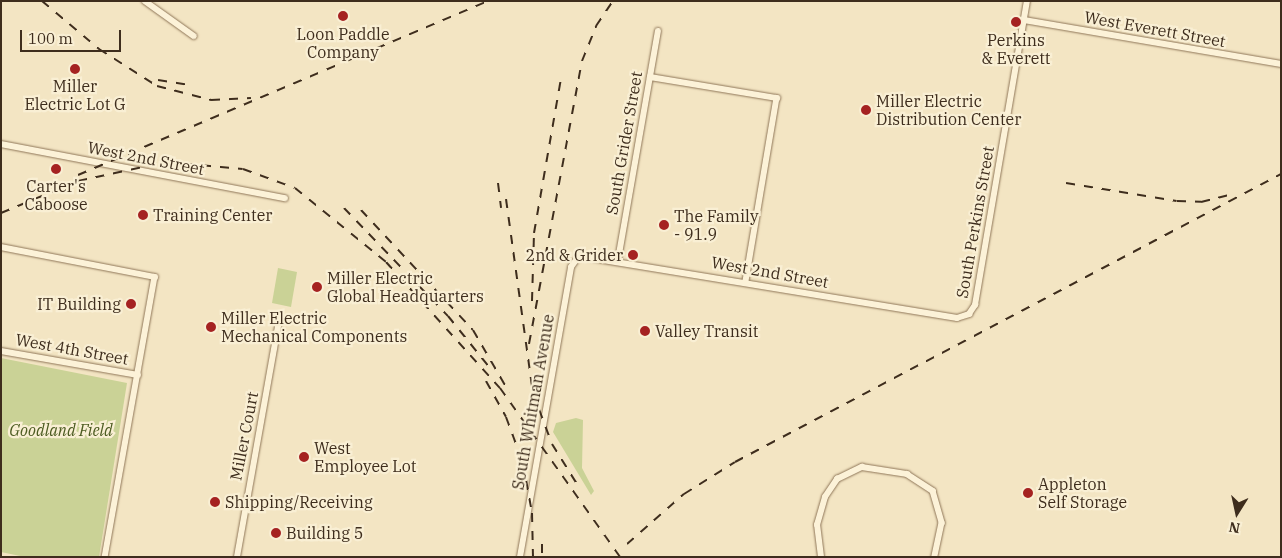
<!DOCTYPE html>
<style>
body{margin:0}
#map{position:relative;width:1282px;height:558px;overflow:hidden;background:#f3e5c3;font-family:"IBM Plex Serif",serif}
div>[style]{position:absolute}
.green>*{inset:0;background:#cad296}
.roads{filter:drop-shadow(0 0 1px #8f7658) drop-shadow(0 0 1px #8f7658)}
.minor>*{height:5.5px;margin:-2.75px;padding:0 2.75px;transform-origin:2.75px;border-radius:2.75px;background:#fcf2d8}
.rail>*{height:2px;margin-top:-1px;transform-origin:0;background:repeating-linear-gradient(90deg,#3e2d1d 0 9px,transparent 0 18px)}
.dots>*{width:14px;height:14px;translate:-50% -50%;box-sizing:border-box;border:2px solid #f9efd4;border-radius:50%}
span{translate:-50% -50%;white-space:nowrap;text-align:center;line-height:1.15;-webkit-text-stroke:4.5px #f9efd4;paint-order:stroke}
.street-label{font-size:16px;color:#3e2d1d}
.poi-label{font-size:16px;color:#3e2d1d}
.left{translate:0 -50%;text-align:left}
.right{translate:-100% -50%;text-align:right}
.park-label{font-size:16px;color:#4d5c22;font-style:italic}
.frame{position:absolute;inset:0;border:2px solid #3e2d1d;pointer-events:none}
.north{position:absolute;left:1212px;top:488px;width:50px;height:50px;-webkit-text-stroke:4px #f9efd4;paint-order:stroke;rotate:190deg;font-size:14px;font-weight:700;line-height:20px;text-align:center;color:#3e2d1d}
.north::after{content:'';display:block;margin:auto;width:18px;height:22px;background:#3e2d1d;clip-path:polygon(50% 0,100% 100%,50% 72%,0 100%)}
.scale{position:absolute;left:20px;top:30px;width:101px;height:22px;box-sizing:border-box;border:2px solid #3e2d1d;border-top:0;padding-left:6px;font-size:15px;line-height:18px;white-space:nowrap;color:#3e2d1d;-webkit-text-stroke:4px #f9efd4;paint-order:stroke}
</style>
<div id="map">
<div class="green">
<i style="clip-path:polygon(278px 268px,297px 272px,291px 307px,272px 303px)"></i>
<i style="clip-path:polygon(1px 358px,127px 383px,99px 557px,25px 557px,1px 552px)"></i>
<i style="clip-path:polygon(576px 418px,583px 420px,582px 468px,594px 491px,591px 495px,553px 432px,556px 423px)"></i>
</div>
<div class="roads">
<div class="minor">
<i style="left:145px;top:1px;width:60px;rotate:35.5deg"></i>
<i style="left:1024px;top:20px;width:261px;rotate:9.7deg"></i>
<i style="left:650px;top:77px;width:129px;rotate:9.4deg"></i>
<i style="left:777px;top:98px;width:187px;rotate:99.6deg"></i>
<i style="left:1px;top:144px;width:289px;rotate:10.8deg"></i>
<i style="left:1px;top:247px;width:157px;rotate:11deg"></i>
<i style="left:155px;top:277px;width:284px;rotate:100.1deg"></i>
<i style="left:618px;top:260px;width:232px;rotate:-80.1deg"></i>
<i style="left:1px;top:351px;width:139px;rotate:9.9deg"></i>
<i style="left:237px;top:557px;width:240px;rotate:-79.9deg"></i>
<i style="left:520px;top:557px;width:294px;rotate:-80deg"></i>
<i style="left:571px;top:267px;width:14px;rotate:-54deg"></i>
<i style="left:579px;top:256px;width:383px;rotate:9.3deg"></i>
<i style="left:957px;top:318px;width:13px;rotate:-18deg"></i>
<i style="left:969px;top:314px;width:11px;rotate:-56deg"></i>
<i style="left:975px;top:305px;width:308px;rotate:-80.3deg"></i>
<i style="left:821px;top:557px;width:32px;rotate:-97deg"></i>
<i style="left:817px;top:525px;width:29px;rotate:-74deg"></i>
<i style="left:825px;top:497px;width:22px;rotate:-56deg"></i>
<i style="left:837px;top:479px;width:28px;rotate:-26deg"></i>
<i style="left:862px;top:467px;width:46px;rotate:8.8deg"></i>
<i style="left:907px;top:474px;width:31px;rotate:33deg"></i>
<i style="left:933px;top:491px;width:33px;rotate:74deg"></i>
<i style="left:942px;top:523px;width:35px;rotate:102deg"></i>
</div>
</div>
<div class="rail">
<i style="left:42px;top:1px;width:75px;rotate:40.1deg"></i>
<i style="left:99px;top:49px;width:69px;rotate:32.5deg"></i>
<i style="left:157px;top:86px;width:56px;rotate:14.5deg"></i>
<i style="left:211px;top:100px;width:40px;rotate:-2.9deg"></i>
<i style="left:158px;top:80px;width:32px;rotate:9deg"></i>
<i style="left:78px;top:175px;width:445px;rotate:-23deg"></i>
<i style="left:498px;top:183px;width:25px;rotate:83deg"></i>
<i style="left:1066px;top:183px;width:112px;rotate:9.2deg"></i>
<i style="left:1177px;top:201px;width:24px;rotate:2deg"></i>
<i style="left:1201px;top:202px;width:34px;rotate:-14deg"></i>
<i style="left:506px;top:199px;width:196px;rotate:82.1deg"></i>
<i style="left:533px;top:393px;width:54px;rotate:69.6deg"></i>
<i style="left:552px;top:444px;width:47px;rotate:58deg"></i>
<i style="left:344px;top:208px;width:150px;rotate:46.1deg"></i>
<i style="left:448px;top:316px;width:67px;rotate:51.1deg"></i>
<i style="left:361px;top:210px;width:164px;rotate:47deg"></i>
<i style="left:473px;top:330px;width:72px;rotate:59.9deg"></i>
<i style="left:1px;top:213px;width:83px;rotate:-22.6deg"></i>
<i style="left:78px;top:181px;width:90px;rotate:-12.2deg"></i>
<i style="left:166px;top:162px;width:77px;rotate:5.2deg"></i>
<i style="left:243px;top:169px;width:55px;rotate:20.1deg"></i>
<i style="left:295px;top:188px;width:117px;rotate:39.1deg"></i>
<i style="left:386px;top:262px;width:170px;rotate:47.9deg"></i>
<i style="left:500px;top:388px;width:207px;rotate:54.6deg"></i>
<i style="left:532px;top:301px;width:68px;rotate:-88.3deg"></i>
<i style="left:534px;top:233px;width:157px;rotate:-80.1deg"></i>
<i style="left:529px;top:344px;width:288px;rotate:-79.4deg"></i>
<i style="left:582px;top:61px;width:38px;rotate:-68deg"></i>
<i style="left:596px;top:26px;width:30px;rotate:-56deg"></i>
<i style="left:486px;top:381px;width:41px;rotate:60.9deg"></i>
<i style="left:506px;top:417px;width:49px;rotate:69.7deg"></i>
<i style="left:523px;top:463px;width:51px;rotate:79.8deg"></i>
<i style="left:532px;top:513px;width:44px;rotate:88.7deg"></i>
<i style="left:627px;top:544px;width:76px;rotate:-41.3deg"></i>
<i style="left:684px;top:494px;width:60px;rotate:-32.1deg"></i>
<i style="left:735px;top:462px;width:617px;rotate:-27.81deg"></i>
<i style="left:542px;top:553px;width:13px;rotate:-90deg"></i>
</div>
<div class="dots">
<i style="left:343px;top:16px;background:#a52221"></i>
<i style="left:1016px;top:22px;background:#a52221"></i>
<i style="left:75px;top:69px;background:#a52221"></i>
<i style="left:866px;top:110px;background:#a52221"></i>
<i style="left:56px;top:169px;background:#a52221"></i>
<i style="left:143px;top:215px;background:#a52221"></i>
<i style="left:664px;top:225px;background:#a52221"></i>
<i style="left:633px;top:255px;background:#a52221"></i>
<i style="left:317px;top:287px;background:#a52221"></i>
<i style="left:131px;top:304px;background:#a52221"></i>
<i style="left:211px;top:327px;background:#a52221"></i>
<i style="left:645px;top:331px;background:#a52221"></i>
<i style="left:304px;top:457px;background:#a52221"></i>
<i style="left:1028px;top:493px;background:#a52221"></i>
<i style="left:215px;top:502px;background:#a52221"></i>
<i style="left:276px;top:533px;background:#a52221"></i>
</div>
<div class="street-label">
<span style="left:1155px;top:29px;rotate:10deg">West Everett Street</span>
<span style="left:624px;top:143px;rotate:-80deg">South Grider Street</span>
<span style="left:146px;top:158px;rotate:11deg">West 2nd Street</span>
<span style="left:975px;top:222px;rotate:-80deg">South Perkins Street</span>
<span style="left:770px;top:272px;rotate:10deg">West 2nd Street</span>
<span style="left:72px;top:349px;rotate:10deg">West 4th Street</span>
<span style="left:533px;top:402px;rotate:-80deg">South Whitman Avenue</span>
<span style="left:244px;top:436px;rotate:-79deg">Miller Court</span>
</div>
<div class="poi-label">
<span style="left:343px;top:43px">Loon Paddle<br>Company</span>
<span style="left:1016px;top:49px">Perkins<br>&amp; Everett</span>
<span style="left:75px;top:95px">Miller<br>Electric Lot G</span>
<span class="left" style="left:876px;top:110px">Miller Electric<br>Distribution Center</span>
<span style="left:56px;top:195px">Carter's<br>Caboose</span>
<span class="left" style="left:153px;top:215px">Training Center</span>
<span class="left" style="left:674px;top:225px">The Family<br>- 91.9</span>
<span class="right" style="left:623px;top:255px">2nd &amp; Grider</span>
<span class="left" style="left:327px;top:287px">Miller Electric<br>Global Headquarters</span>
<span class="right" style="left:121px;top:304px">IT Building</span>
<span class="left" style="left:221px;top:327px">Miller Electric<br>Mechanical Components</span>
<span class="left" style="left:655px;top:331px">Valley Transit</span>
<span class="left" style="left:314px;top:457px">West<br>Employee Lot</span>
<span class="left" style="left:1038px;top:493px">Appleton<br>Self Storage</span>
<span class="left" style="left:225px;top:502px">Shipping/Receiving</span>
<span class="left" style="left:286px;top:533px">Building 5</span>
</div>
<div class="park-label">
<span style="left:61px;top:430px">Goodland Field</span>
</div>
<div class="frame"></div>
<div class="north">N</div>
<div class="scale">100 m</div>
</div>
